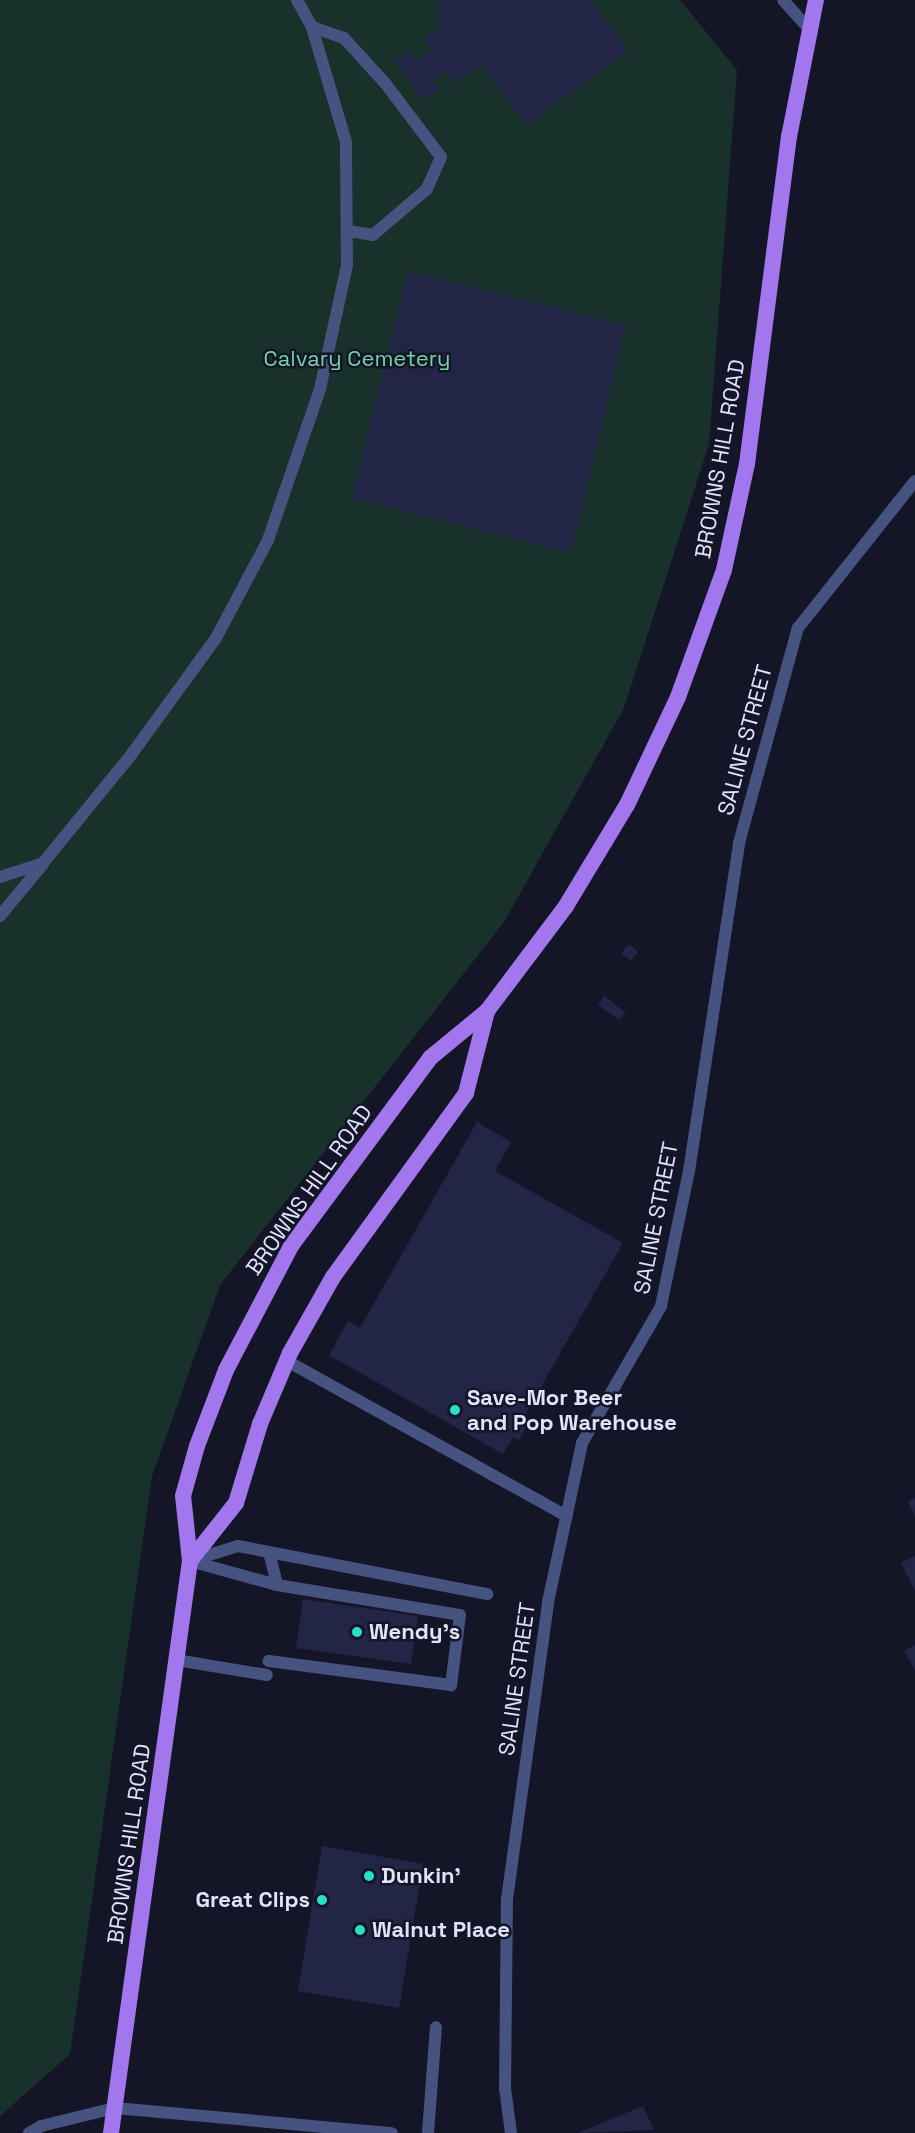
<!DOCTYPE html>
<style>
body{margin:0}
#map{position:relative;width:915px;height:2133px;overflow:hidden;background:#141628;font-family:"Space Grotesk",sans-serif}
div>[style]{position:absolute}
.green>*{inset:0;background:#18312a}
.building>*{inset:0;background:#232547}
.service>*{height:12px;margin:-6px;padding:0 6px;transform-origin:6px;border-radius:6px;background:#465381}
.minor>*{height:12px;margin:-6px;padding:0 6px;transform-origin:6px;border-radius:6px;background:#465381}
.tertiary>*{height:12px;margin:-6px;padding:0 6px;transform-origin:6px;border-radius:6px;background:#465381}
.primary>*{height:16px;margin:-8px;padding:0 8px;transform-origin:8px;border-radius:8px;background:#a276ec}
.dots>*{width:16px;height:16px;translate:-50% -50%;box-sizing:border-box;border:3px solid #141628;border-radius:50%}
span{translate:-50% -50%;white-space:nowrap;text-align:center;line-height:1.15;-webkit-text-stroke:5px #141628;paint-order:stroke}
.park-label{font-size:22px;color:#74d2a3}
.street-label{font-size:22px;color:#e0e4fb}
.poi-label{font-size:22px;color:#e0e4fb;font-weight:700}
.left{translate:0 -50%;text-align:left}
.right{translate:-100% -50%;text-align:right}
</style>
<div id="map">
<div class="green">
<i style="clip-path:polygon(0 0,680px 0,737px 70px,709px 444px,624px 708px,504px 922px,220px 1285px,152px 1476px,70px 2054px,0 2116px)"></i>
</div>
<div class="building">
<i style="clip-path:polygon(435px 0,591px 0,628px 51px,526px 125px,484px 66px,480px 69px,478px 66px,455px 82px,446px 70px,433px 79px,439px 88px,423px 100px,395px 61px,409px 52px,416px 61px,431px 49px,424px 40px,443px 27px,436px 16px,443px 11px)"></i>
<i style="clip-path:polygon(408px 271px,626px 325px,571px 552px,352px 498px)"></i>
<i style="clip-path:polygon(629px 944px,638px 952px,631px 961px,621px 953px)"></i>
<i style="clip-path:polygon(604px 996px,625px 1012px,619px 1020px,598px 1005px)"></i>
<i style="clip-path:polygon(477px 1122px,511px 1142px,495px 1171px,623px 1243px,522px 1420px,528px 1423px,519px 1440px,513px 1437px,503px 1454px,329px 1355px,348px 1321px,360px 1328px)"></i>
<i style="clip-path:polygon(915px 1498px,915px 1516px,908px 1502px)"></i>
<i style="clip-path:polygon(915px 1556px,915px 1591px,901px 1563px)"></i>
<i style="clip-path:polygon(303px 1599px,418px 1616px,411px 1664px,296px 1648px)"></i>
<i style="clip-path:polygon(915px 1645px,915px 1671px,904px 1651px)"></i>
<i style="clip-path:polygon(322px 1846px,423px 1864px,399px 2008px,298px 1991px)"></i>
<i style="clip-path:polygon(643px 2106px,654px 2130px,577px 2133px)"></i>
</div>
<div class="service">
<i style="left:783px;top:0;width:39px;rotate:48deg"></i>
<i style="left:312px;top:27px;width:34px;rotate:19deg"></i>
<i style="left:344px;top:38px;width:61px;rotate:47.7deg"></i>
<i style="left:385px;top:83px;width:93px;rotate:52.9deg"></i>
<i style="left:441px;top:157px;width:35px;rotate:114deg"></i>
<i style="left:427px;top:189px;width:71px;rotate:139.6deg"></i>
<i style="left:373px;top:235px;width:26px;rotate:-171deg"></i>
<i style="left:0;top:877px;width:45px;rotate:-18deg"></i>
<i style="left:43px;top:863px;width:139px;rotate:-50.8deg"></i>
<i style="left:131px;top:755px;width:145px;rotate:-54deg"></i>
<i style="left:216px;top:638px;width:111px;rotate:-62deg"></i>
<i style="left:268px;top:540px;width:160px;rotate:-71deg"></i>
<i style="left:320px;top:389px;width:127px;rotate:-77.7deg"></i>
<i style="left:347px;top:265px;width:123px;rotate:-90.5deg"></i>
<i style="left:346px;top:142px;width:120px;rotate:-106.5deg"></i>
<i style="left:312px;top:27px;width:31px;rotate:-119deg"></i>
<i style="left:0;top:916px;width:67px;rotate:-50.4deg"></i>
<i style="left:287px;top:1361px;width:320px;rotate:29deg"></i>
<i style="left:269px;top:1552px;width:34px;rotate:76deg"></i>
<i style="left:190px;top:1561px;width:90px;rotate:15.4deg"></i>
<i style="left:277px;top:1585px;width:185px;rotate:9.3deg"></i>
<i style="left:460px;top:1615px;width:71px;rotate:97.3deg"></i>
<i style="left:451px;top:1685px;width:184px;rotate:-172.5deg"></i>
<i style="left:190px;top:1561px;width:50px;rotate:-17.4deg"></i>
<i style="left:238px;top:1546px;width:254px;rotate:10.9deg"></i>
<i style="left:176px;top:1660px;width:92px;rotate:9.4deg"></i>
<i style="left:115px;top:2108px;width:278px;rotate:5.2deg"></i>
<i style="left:428px;top:2133px;width:106px;rotate:-85.7deg"></i>
</div>
<div class="minor">
<i style="left:511px;top:2133px;width:45px;rotate:-97.6deg"></i>
<i style="left:505px;top:2088px;width:189px;rotate:-89.4deg"></i>
<i style="left:507px;top:1899px;width:300px;rotate:-82.1deg"></i>
<i style="left:548px;top:1602px;width:163px;rotate:-77.9deg"></i>
<i style="left:582px;top:1443px;width:158px;rotate:-60deg"></i>
<i style="left:661px;top:1306px;width:138px;rotate:-78.3deg"></i>
<i style="left:689px;top:1171px;width:332px;rotate:-81.3deg"></i>
<i style="left:739px;top:843px;width:223px;rotate:-74.7deg"></i>
<i style="left:798px;top:628px;width:188px;rotate:-51.5deg"></i>
</div>
<div class="tertiary">
<i style="left:29px;top:2133px;width:14px;rotate:-30deg"></i>
<i style="left:41px;top:2126px;width:76px;rotate:-13.7deg"></i>
</div>
<div class="primary">
<i style="left:190px;top:1561px;width:74px;rotate:-51.6deg"></i>
<i style="left:236px;top:1503px;width:83px;rotate:-73.1deg"></i>
<i style="left:260px;top:1424px;width:77px;rotate:-67.1deg"></i>
<i style="left:290px;top:1353px;width:87px;rotate:-60.5deg"></i>
<i style="left:333px;top:1277px;width:227px;rotate:-54.1deg"></i>
<i style="left:466px;top:1093px;width:85px;rotate:-75.6deg"></i>
<i style="left:111px;top:2133px;width:577px;rotate:-82.14deg"></i>
<i style="left:190px;top:1561px;width:65px;rotate:-96.1deg"></i>
<i style="left:183px;top:1496px;width:52px;rotate:-74.4deg"></i>
<i style="left:197px;top:1446px;width:81px;rotate:-69.1deg"></i>
<i style="left:226px;top:1370px;width:140px;rotate:-62.3deg"></i>
<i style="left:291px;top:1246px;width:234px;rotate:-53.5deg"></i>
<i style="left:430px;top:1058px;width:74px;rotate:-39.5deg"></i>
<i style="left:487px;top:1011px;width:131px;rotate:-53deg"></i>
<i style="left:566px;top:906px;width:118px;rotate:-58.9deg"></i>
<i style="left:627px;top:805px;width:119px;rotate:-64.7deg"></i>
<i style="left:678px;top:697px;width:135px;rotate:-70.1deg"></i>
<i style="left:724px;top:570px;width:108px;rotate:-77.8deg"></i>
<i style="left:747px;top:464px;width:330px;rotate:-82.7deg"></i>
<i style="left:789px;top:137px;width:140px;rotate:-78.9deg"></i>
</div>
<div class="dots">
<i style="left:455px;top:1410px;background:#26e1c4"></i>
<i style="left:357px;top:1632px;background:#26e1c4"></i>
<i style="left:369px;top:1876px;background:#26e1c4"></i>
<i style="left:322px;top:1900px;background:#26e1c4"></i>
<i style="left:360px;top:1930px;background:#26e1c4"></i>
</div>
<div class="park-label">
<span style="left:357px;top:359px">Calvary Cemetery</span>
</div>
<div class="street-label">
<span style="left:720px;top:459px;rotate:-80deg">BROWNS HILL ROAD</span>
<span style="left:745px;top:740px;rotate:-75deg">SALINE STREET</span>
<span style="left:309px;top:1190px;rotate:-55deg">BROWNS HILL ROAD</span>
<span style="left:656px;top:1218px;rotate:-79deg">SALINE STREET</span>
<span style="left:517px;top:1679px;rotate:-82deg">SALINE STREET</span>
<span style="left:129px;top:1844px;rotate:-82deg">BROWNS HILL ROAD</span>
</div>
<div class="poi-label">
<span class="left" style="left:467px;top:1410px">Save-Mor Beer<br>and Pop Warehouse</span>
<span class="left" style="left:369px;top:1632px">Wendy's</span>
<span class="left" style="left:381px;top:1876px">Dunkin'</span>
<span class="right" style="left:310px;top:1900px">Great Clips</span>
<span class="left" style="left:372px;top:1930px">Walnut Place</span>
</div>
</div>
